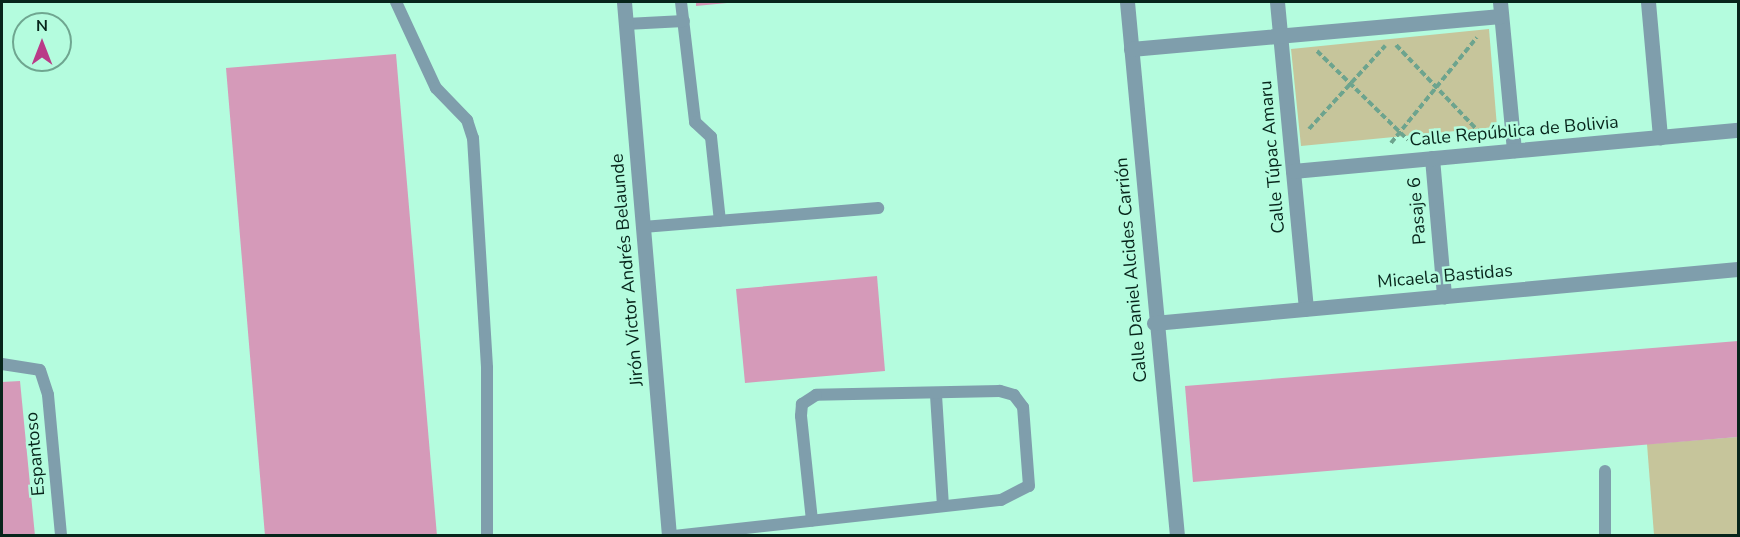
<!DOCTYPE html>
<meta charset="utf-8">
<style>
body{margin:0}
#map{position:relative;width:1740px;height:537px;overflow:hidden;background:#b4fcde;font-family:"Nunito Sans",sans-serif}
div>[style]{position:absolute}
.green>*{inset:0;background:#c6c59b}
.building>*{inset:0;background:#d59ab9}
.path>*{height:4px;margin-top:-2px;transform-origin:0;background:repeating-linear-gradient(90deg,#6da48e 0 6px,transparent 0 9px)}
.service>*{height:12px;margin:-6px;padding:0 6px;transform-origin:6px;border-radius:6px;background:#7f9eac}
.minor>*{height:15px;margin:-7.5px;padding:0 7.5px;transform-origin:7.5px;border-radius:7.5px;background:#7f9eac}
.tertiary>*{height:15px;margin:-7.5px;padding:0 7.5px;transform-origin:7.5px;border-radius:7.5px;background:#7f9eac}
span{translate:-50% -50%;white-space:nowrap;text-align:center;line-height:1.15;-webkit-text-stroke:5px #b4fcde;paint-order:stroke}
.street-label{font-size:18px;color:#07251b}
.frame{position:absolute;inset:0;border:3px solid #07251b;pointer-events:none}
.north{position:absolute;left:12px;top:12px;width:60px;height:60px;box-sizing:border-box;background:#b4fcde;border:2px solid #6fa690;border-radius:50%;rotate:0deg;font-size:16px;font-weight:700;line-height:24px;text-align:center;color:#07251b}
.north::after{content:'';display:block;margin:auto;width:21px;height:27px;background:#b93b88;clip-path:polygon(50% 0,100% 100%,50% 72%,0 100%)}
</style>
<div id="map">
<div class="green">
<i style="clip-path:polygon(1489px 29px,1497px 127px,1301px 146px,1291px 49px)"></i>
<i style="clip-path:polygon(1738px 437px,1738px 535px,1654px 535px,1647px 444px)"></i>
</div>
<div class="building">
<i style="clip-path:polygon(696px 2px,727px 2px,727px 3px,696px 6px)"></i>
<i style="clip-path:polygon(396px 54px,437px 536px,265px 536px,226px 68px)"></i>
<i style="clip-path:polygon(877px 276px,885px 371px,745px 383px,736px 289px)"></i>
<i style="clip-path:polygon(1738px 341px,1738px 437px,1193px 482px,1185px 386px)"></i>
<i style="clip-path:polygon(20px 381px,35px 536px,2px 536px,2px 382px)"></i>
</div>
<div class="path">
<i style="left:1396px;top:45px;width:124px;rotate:46.3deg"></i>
<i style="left:1317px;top:51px;width:127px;rotate:44.4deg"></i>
<i style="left:1309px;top:129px;width:113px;rotate:-47.5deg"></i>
<i style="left:1391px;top:143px;width:136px;rotate:-50.9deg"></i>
</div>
<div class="service">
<i style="left:396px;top:2px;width:95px;rotate:65.1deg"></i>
<i style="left:436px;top:88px;width:45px;rotate:45.9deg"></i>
<i style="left:467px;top:120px;width:19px;rotate:72deg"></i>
<i style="left:473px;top:138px;width:230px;rotate:86.5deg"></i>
<i style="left:487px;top:368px;width:168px;rotate:90deg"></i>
<i style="left:681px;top:2px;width:121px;rotate:83.3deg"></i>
<i style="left:695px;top:122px;width:22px;rotate:43deg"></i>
<i style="left:711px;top:137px;width:84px;rotate:83.9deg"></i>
<i style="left:626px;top:24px;width:58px;rotate:-3deg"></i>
<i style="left:643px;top:227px;width:236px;rotate:-4.6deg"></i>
<i style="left:2px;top:364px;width:38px;rotate:9deg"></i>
<i style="left:40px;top:370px;width:26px;rotate:72deg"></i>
<i style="left:48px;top:395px;width:142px;rotate:84.7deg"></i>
<i style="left:936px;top:395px;width:111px;rotate:86.4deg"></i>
<i style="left:1605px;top:471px;width:65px;rotate:90deg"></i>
<i style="left:674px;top:536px;width:329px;rotate:-6.3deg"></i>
<i style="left:1001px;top:500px;width:31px;rotate:-27deg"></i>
<i style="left:1029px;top:486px;width:79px;rotate:-94.3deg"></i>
<i style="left:1023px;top:407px;width:15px;rotate:-127deg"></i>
<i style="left:1014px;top:395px;width:15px;rotate:-164deg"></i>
<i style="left:1000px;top:391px;width:184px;rotate:178.8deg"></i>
<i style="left:816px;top:395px;width:17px;rotate:147deg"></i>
<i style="left:802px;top:404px;width:12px;rotate:95deg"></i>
<i style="left:801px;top:416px;width:105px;rotate:84deg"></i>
</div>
<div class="minor">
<i style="left:1127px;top:2px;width:536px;rotate:84.65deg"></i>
<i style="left:1277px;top:2px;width:308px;rotate:84.6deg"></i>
<i style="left:1500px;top:2px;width:149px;rotate:84.6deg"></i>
<i style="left:1648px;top:2px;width:136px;rotate:84.9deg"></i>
<i style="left:1131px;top:49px;width:371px;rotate:-5.1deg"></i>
<i style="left:1432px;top:158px;width:139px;rotate:85deg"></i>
<i style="left:1293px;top:171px;width:447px;rotate:-5.3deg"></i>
<i style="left:1154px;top:323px;width:586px;rotate:-5.28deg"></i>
</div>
<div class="tertiary">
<i style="left:624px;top:2px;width:536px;rotate:85.18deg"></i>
</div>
<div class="street-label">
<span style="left:1514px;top:131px;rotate:-5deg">Calle República de Bolivia</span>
<span style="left:1272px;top:157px;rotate:-95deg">Calle Túpac Amaru</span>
<span style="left:1417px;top:211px;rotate:-95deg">Pasaje 6</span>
<span style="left:627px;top:270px;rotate:-95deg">Jirón Victor Andrés Belaunde</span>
<span style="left:1131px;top:270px;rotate:-95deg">Calle Daniel Alcides Carrión</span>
<span style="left:1445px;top:276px;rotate:-5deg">Micaela Bastidas</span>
<span style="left:35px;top:454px;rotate:-95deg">Espantoso</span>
</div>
<div class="frame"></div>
<div class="north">N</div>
</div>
